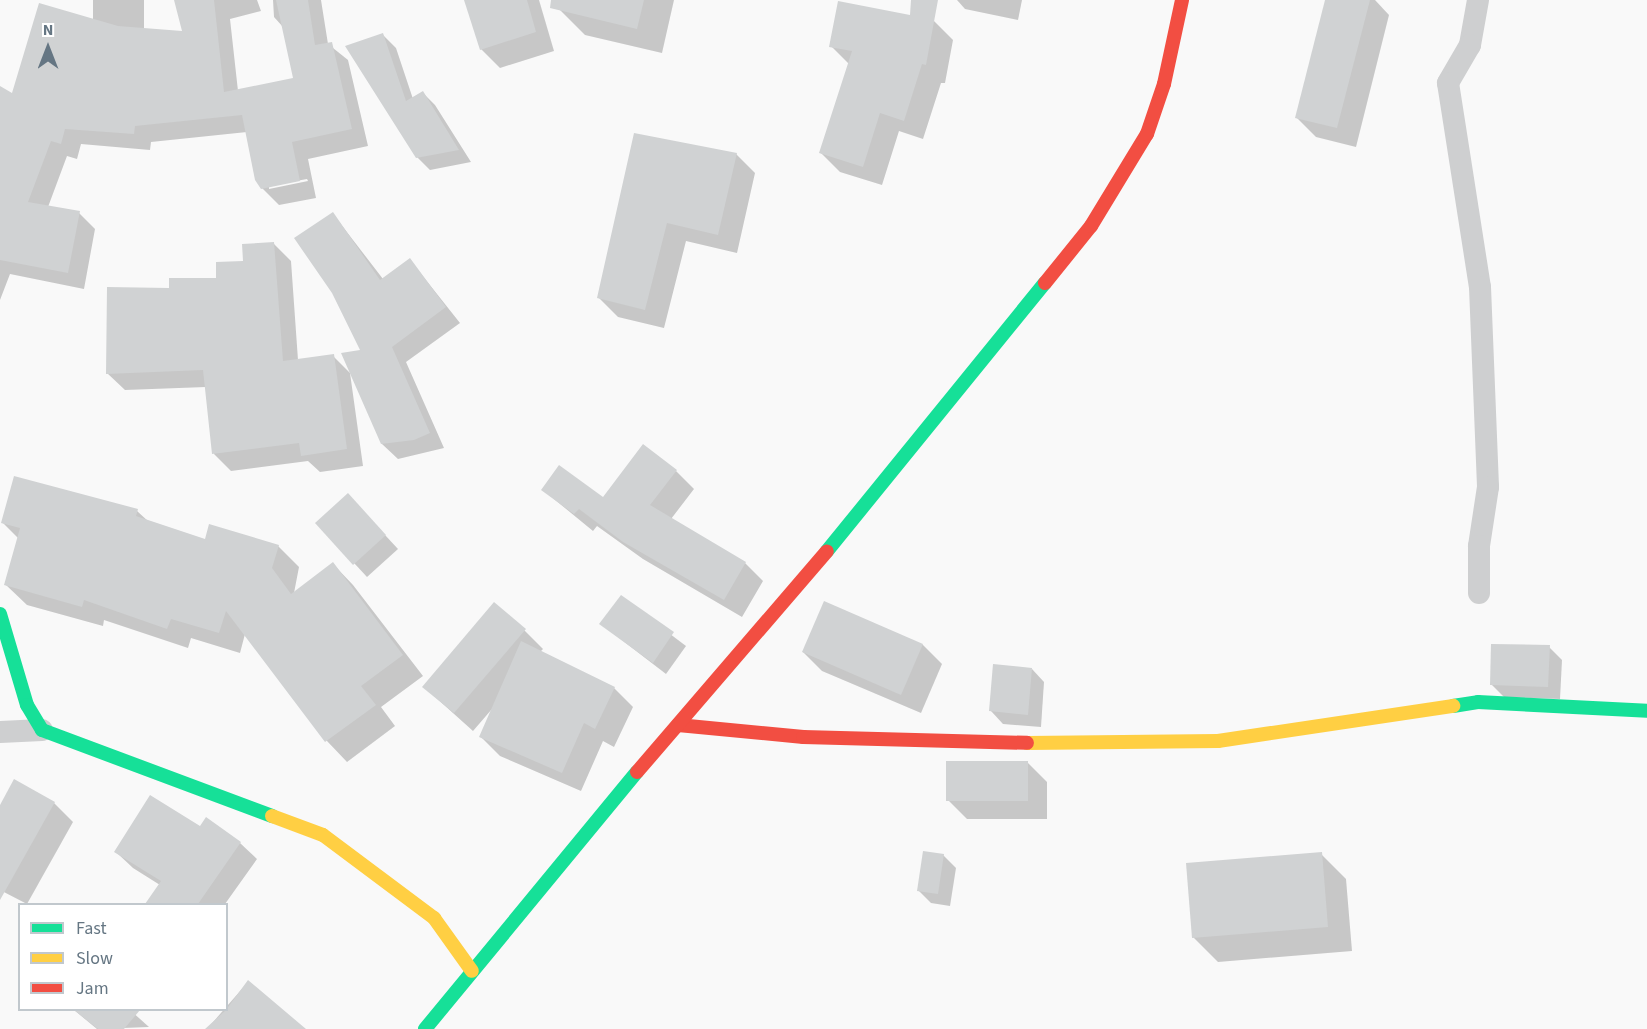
<!DOCTYPE html>
<style>
body{margin:0}
#map{position:relative;width:1647px;height:1029px;overflow:hidden;background:#f9f9f9;font-family:"Source Sans 3",sans-serif}
div>[style]{position:absolute}
.shadow>*{inset:0;background:#0003}
.building>*{inset:0;background:#d0d2d3}
.street>*{height:22px;margin:-11px;padding:0 11px;transform-origin:11px;border-radius:11px;background:#cecfd0}
.fast>*{height:14px;margin:-7px;padding:0 7px;transform-origin:7px;border-radius:7px;background:#16e098}
.slow>*{height:14px;margin:-7px;padding:0 7px;transform-origin:7px;border-radius:7px;background:#ffcf43}
.jam>*{height:14px;margin:-7px;padding:0 7px;transform-origin:7px;border-radius:7px;background:#f24e42}
span{translate:-50% -50%;white-space:nowrap;text-align:center;line-height:1.15;-webkit-text-stroke:6px #fff;paint-order:stroke}
.legend{position:absolute;left:18px;top:903px;width:210px;height:108px;box-sizing:border-box;background:#fff;border:2px solid #c1c8cd;margin:0;padding:8px 10px;list-style:none;font-size:18px;color:#657683}
.legend li{display:flex;align-items:center;gap:12px;height:30px}
.legend b{width:30px;border:2px solid #c1c8cd}
.north{position:absolute;left:18px;top:18px;width:60px;height:60px;-webkit-text-stroke:4px #fff;paint-order:stroke;rotate:0deg;font-size:16px;font-weight:700;line-height:24px;text-align:center;color:#657683}
.north::after{content:'';display:block;margin:auto;width:21px;height:27px;background:#657683;clip-path:polygon(50% 0,100% 100%,50% 72%,0 100%)}
</style>
<div id="map">
<div class="shadow">
<i style="clip-path:polygon(evenodd,93px 0,144px 0,144px 30px,184px 33px,176px 0,257px 0,261px 11px,230px 19px,238px 91px,295px 79px,283px 27px,274px 17px,273px 0,321px 0,328px 44px,348px 60px,368px 146px,308px 159px,316px 198px,279px 205px,262px 188px,247px 132px,151px 142px,150px 150px,81px 144px,77px 159px,67px 156px,48px 207px,79px 213px,95px 229px,84px 289px,10px 274px,0 300px,0 88px,13px 95px,93px 20px,93px 0,307px 179px,308px 181px,269px 189px,269px 186px,307px 179px)"></i>
<i style="clip-path:polygon(466px 0,539px 0,554px 51px,500px 68px,481px 49px)"></i>
<i style="clip-path:polygon(563px 0,674px 0,662px 53px,585px 35px,560px 10px)"></i>
<i style="clip-path:polygon(957px 0,1022px 0,1018px 20px,965px 9px)"></i>
<i style="clip-path:polygon(1327px 0,1375px 0,1389px 15px,1356px 147px,1316px 137px,1297px 118px)"></i>
<i style="clip-path:polygon(934px 21px,953px 40px,945px 83px,941px 83px,923px 139px,899px 131px,882px 185px,840px 172px,821px 153px,849px 64px,831px 46px)"></i>
<i style="clip-path:polygon(383px 35px,396px 48px,413px 99px,423px 93px,435px 105px,471px 162px,430px 170px,417px 157px)"></i>
<i style="clip-path:polygon(635px 135px,736px 154px,755px 173px,737px 253px,686px 241px,664px 328px,618px 317px,599px 298px)"></i>
<i style="clip-path:polygon(333px 214px,383px 279px,410px 260px,460px 323px,406px 362px,444px 448px,398px 459px,382px 444px)"></i>
<i style="clip-path:polygon(274px 244px,291px 261px,298px 360px,333px 356px,350px 373px,363px 466px,320px 472px,308px 461px,231px 471px,214px 454px,206px 387px,125px 390px,107px 373px,171px 289px,218px 279px)"></i>
<i style="clip-path:polygon(676px 471px,694px 489px,671px 519px,745px 563px,763px 581px,742px 617px,643px 559px,597px 526px,593px 531px,543px 490px,603px 499px)"></i>
<i style="clip-path:polygon(360px 508px,398px 549px,367px 577px,317px 523px)"></i>
<i style="clip-path:polygon(137px 511px,149px 522px,206px 541px,278px 546px,299px 567px,294px 593px,333px 564px,353px 585px,423px 676px,381px 707px,395px 726px,347px 762px,327px 741px,245px 634px,240px 653px,191px 638px,188px 648px,104px 620px,103px 626px,27px 605px,6px 585px,19px 539px,3px 523px)"></i>
<i style="clip-path:polygon(621px 597px,686px 646px,666px 674px,601px 624px)"></i>
<i style="clip-path:polygon(825px 603px,923px 645px,942px 664px,921px 713px,822px 671px,803px 652px)"></i>
<i style="clip-path:polygon(524px 630px,543px 649px,540px 652px,614px 688px,633px 707px,614px 747px,603px 741px,581px 791px,500px 756px,481px 737px,492px 709px,473px 731px,424px 687px)"></i>
<i style="clip-path:polygon(1549px 647px,1562px 660px,1560px 699px,1504px 697px,1491px 684px)"></i>
<i style="clip-path:polygon(1032px 669px,1044px 682px,1041px 727px,1003px 724px,991px 711px)"></i>
<i style="clip-path:polygon(1028px 763px,1047px 782px,1047px 819px,967px 819px,948px 800px)"></i>
<i style="clip-path:polygon(54px 803px,73px 822px,27px 904px,0 890px,0 808px)"></i>
<i style="clip-path:polygon(200px 828px,240px 843px,257px 859px,225px 904px,147px 904px,160px 885px,133px 868px,116px 852px)"></i>
<i style="clip-path:polygon(1321px 854px,1346px 879px,1352px 951px,1218px 962px,1193px 937px)"></i>
<i style="clip-path:polygon(943px 855px,956px 868px,950px 906px,931px 903px,919px 891px)"></i>
<i style="clip-path:polygon(248px 982px,302px 1029px,207px 1029px)"></i>
<i style="clip-path:polygon(74px 1010px,130px 1010px,149px 1027px,97px 1029px)"></i>
</div>
<div class="building">
<i style="clip-path:polygon(174px 0,214px 0,224px 92px,293px 78px,276px 0,308px 0,315px 45px,332px 42px,352px 129px,292px 142px,300px 181px,261px 189px,255px 180px,242px 115px,135px 126px,134px 134px,65px 129px,61px 144px,51px 141px,28px 202px,80px 211px,68px 273px,0 260px,0 86px,12px 93px,39px 3px,118px 26px,182px 31px)"></i>
<i style="clip-path:polygon(464px 0,527px 0,536px 32px,480px 50px)"></i>
<i style="clip-path:polygon(551px 0,644px 0,637px 29px,550px 8px)"></i>
<i style="clip-path:polygon(911px 0,938px 0,926px 65px,922px 64px,904px 121px,880px 113px,863px 167px,819px 153px,852px 51px,829px 47px,838px 1px,910px 15px)"></i>
<i style="clip-path:polygon(1325px 0,1370px 0,1337px 128px,1295px 118px)"></i>
<i style="clip-path:polygon(383px 33px,406px 101px,423px 91px,459px 150px,416px 158px,345px 46px)"></i>
<i style="clip-path:polygon(634px 133px,737px 153px,718px 235px,667px 223px,645px 310px,597px 298px)"></i>
<i style="clip-path:polygon(333px 212px,380px 280px,410px 258px,446px 307px,392px 347px,430px 433px,414px 440px,381px 444px,341px 353px,360px 350px,332px 293px,294px 238px)"></i>
<i style="clip-path:polygon(274px 242px,283px 361px,334px 354px,347px 449px,301px 456px,299px 443px,212px 454px,203px 370px,106px 374px,107px 287px,169px 288px,169px 278px,216px 278px,216px 262px,243px 261px,242px 244px)"></i>
<i style="clip-path:polygon(643px 444px,677px 470px,650px 505px,746px 562px,724px 600px,623px 542px,579px 509px,574px 514px,541px 490px,559px 465px,603px 497px)"></i>
<i style="clip-path:polygon(14px 476px,138px 509px,136px 516px,205px 539px,209px 524px,279px 545px,272px 568px,291px 594px,333px 562px,403px 655px,361px 686px,376px 705px,325px 742px,226px 611px,219px 633px,171px 619px,167px 629px,84px 600px,82px 607px,4px 585px,20px 528px,1px 523px)"></i>
<i style="clip-path:polygon(348px 493px,386px 535px,353px 565px,315px 523px)"></i>
<i style="clip-path:polygon(621px 595px,674px 632px,653px 663px,599px 624px)"></i>
<i style="clip-path:polygon(824px 601px,923px 644px,901px 695px,802px 652px)"></i>
<i style="clip-path:polygon(494px 602px,526px 629px,454px 713px,422px 687px)"></i>
<i style="clip-path:polygon(521px 641px,615px 687px,595px 729px,584px 723px,562px 773px,479px 737px)"></i>
<i style="clip-path:polygon(1491px 644px,1550px 645px,1548px 687px,1490px 685px)"></i>
<i style="clip-path:polygon(993px 664px,1032px 668px,1028px 715px,989px 711px)"></i>
<i style="clip-path:polygon(946px 761px,1028px 761px,1028px 801px,946px 801px)"></i>
<i style="clip-path:polygon(14px 779px,55px 802px,0 900px,0 805px)"></i>
<i style="clip-path:polygon(150px 795px,200px 826px,206px 817px,241px 842px,198px 904px,145px 904px,161px 881px,114px 852px)"></i>
<i style="clip-path:polygon(923px 851px,944px 854px,938px 894px,917px 891px)"></i>
<i style="clip-path:polygon(1322px 852px,1328px 927px,1192px 938px,1186px 863px)"></i>
<i style="clip-path:polygon(248px 980px,306px 1029px,205px 1029px,226px 1010px)"></i>
<i style="clip-path:polygon(74px 1010px,140px 1010px,124px 1029px,98px 1029px)"></i>
</div>
<div class="street">
<i style="left:1478px;top:0;width:46px;rotate:100.1deg"></i>
<i style="left:1470px;top:45px;width:44px;rotate:120.1deg"></i>
<i style="left:1448px;top:83px;width:206px;rotate:81.1deg"></i>
<i style="left:1480px;top:287px;width:200px;rotate:87.7deg"></i>
<i style="left:1488px;top:487px;width:60px;rotate:98.7deg"></i>
<i style="left:1479px;top:546px;width:47px;rotate:90deg"></i>
<i style="left:0;top:732px;width:42px;rotate:-2.7deg"></i>
</div>
<div class="fast">
<i style="left:827px;top:551px;width:345px;rotate:-50.9deg"></i>
<i style="left:0;top:614px;width:95px;rotate:73.5deg"></i>
<i style="left:27px;top:705px;width:29px;rotate:59deg"></i>
<i style="left:42px;top:730px;width:246px;rotate:20.5deg"></i>
<i style="left:1453px;top:706px;width:25px;rotate:-9deg"></i>
<i style="left:1478px;top:702px;width:169px;rotate:3deg"></i>
<i style="left:425px;top:1029px;width:333px;rotate:-50.5deg"></i>
</div>
<div class="slow">
<i style="left:1027px;top:743px;width:191px;rotate:-0.6deg"></i>
<i style="left:1218px;top:741px;width:238px;rotate:-8.5deg"></i>
<i style="left:272px;top:816px;width:54px;rotate:20.4deg"></i>
<i style="left:323px;top:835px;width:139px;rotate:36.8deg"></i>
<i style="left:434px;top:918px;width:65px;rotate:54.4deg"></i>
</div>
<div class="jam">
<i style="left:1045px;top:283px;width:73px;rotate:-51.1deg"></i>
<i style="left:1091px;top:226px;width:108px;rotate:-58.7deg"></i>
<i style="left:1147px;top:134px;width:53px;rotate:-71.2deg"></i>
<i style="left:1164px;top:84px;width:86px;rotate:-77.9deg"></i>
<i style="left:678px;top:725px;width:126px;rotate:5.5deg"></i>
<i style="left:803px;top:737px;width:224px;rotate:1.5deg"></i>
<i style="left:637px;top:772px;width:291px;rotate:-49.3deg"></i>
</div>
<ul class="legend">
<li><b style="height:8px;background:#16e098"></b>Fast</li>
<li><b style="height:8px;background:#ffcf43"></b>Slow</li>
<li><b style="height:8px;background:#f24e42"></b>Jam</li>
</ul>
<div class="north">N</div>
</div>
